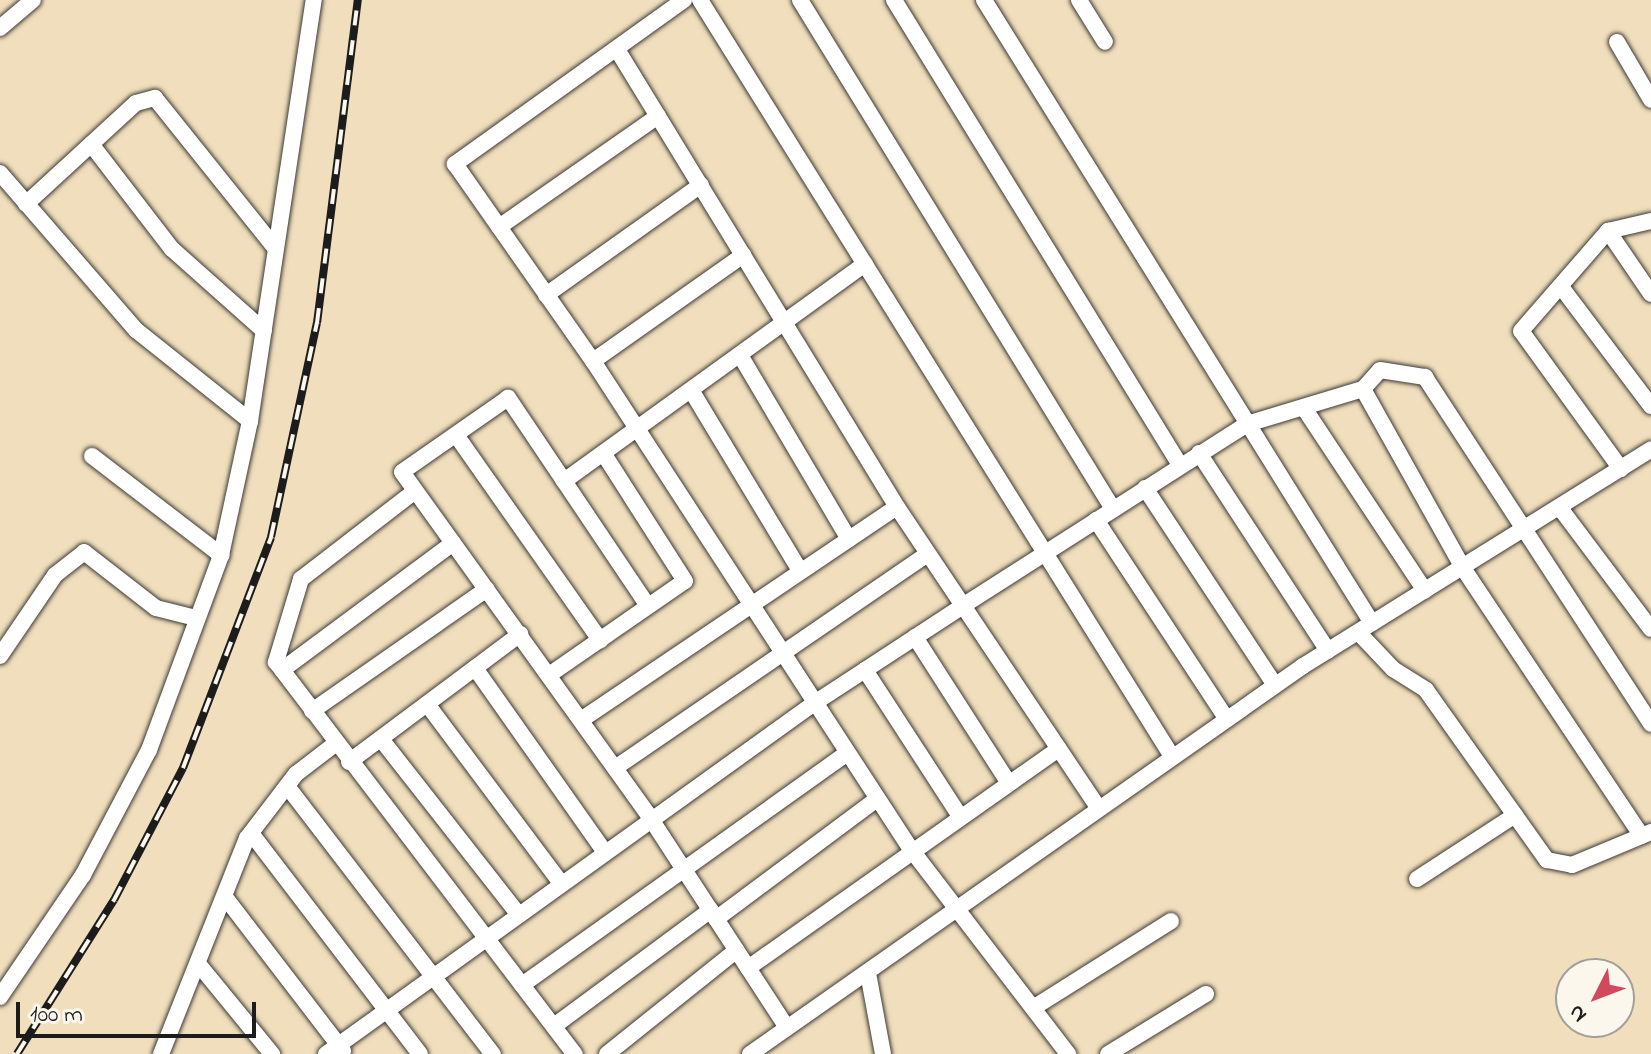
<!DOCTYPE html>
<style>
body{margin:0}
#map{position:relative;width:1651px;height:1054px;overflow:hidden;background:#f0debc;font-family:"Indie Flower",sans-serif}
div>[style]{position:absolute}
.roads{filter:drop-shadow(0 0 2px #3c3934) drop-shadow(0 0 2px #3c3934)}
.street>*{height:16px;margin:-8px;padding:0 8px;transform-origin:8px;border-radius:8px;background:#fff}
.rail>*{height:8px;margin-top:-4px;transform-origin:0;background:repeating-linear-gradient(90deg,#fbf7ec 0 15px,#1c1c1c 0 30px);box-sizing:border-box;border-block:2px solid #1c1c1c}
span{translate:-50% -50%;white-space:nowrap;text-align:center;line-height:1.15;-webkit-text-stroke:8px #fbf7ec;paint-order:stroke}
.north{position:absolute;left:1555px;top:958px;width:80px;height:80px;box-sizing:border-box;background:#fbf7ec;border:2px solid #a29f99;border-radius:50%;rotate:228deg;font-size:22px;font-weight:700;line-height:32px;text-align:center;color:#1c1c1c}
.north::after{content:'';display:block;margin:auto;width:28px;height:36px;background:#d1495b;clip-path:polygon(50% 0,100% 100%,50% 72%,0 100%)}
.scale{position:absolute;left:16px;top:1002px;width:240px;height:36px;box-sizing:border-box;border:4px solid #1c1c1c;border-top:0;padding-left:10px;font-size:24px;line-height:28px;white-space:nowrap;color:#1c1c1c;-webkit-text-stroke:6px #fbf7ec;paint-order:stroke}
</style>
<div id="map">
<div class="roads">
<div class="street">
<i style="left:684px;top:0;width:282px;rotate:144.4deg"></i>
<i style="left:455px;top:164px;width:241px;rotate:55deg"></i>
<i style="left:593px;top:361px;width:581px;rotate:56.94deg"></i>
<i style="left:910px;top:848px;width:260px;rotate:52.5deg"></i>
<i style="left:700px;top:0;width:890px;rotate:58.04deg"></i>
<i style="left:800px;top:0;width:598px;rotate:58.41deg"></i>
<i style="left:894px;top:0;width:546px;rotate:58.41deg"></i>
<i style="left:984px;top:0;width:734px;rotate:58.09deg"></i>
<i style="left:1079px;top:0;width:49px;rotate:58.2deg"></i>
<i style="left:0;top:28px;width:43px;rotate:-40.3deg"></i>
<i style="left:1617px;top:42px;width:67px;rotate:59.6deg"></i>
<i style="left:618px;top:51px;width:535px;rotate:58.54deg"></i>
<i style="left:897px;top:507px;width:361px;rotate:56.2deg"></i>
<i style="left:91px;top:144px;width:133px;rotate:52.4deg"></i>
<i style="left:172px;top:249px;width:123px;rotate:41.7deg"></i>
<i style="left:0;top:173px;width:208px;rotate:49.1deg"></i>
<i style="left:136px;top:330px;width:146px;rotate:38.6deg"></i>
<i style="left:26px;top:204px;width:149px;rotate:-42.6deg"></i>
<i style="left:136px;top:103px;width:20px;rotate:-15deg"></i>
<i style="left:155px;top:98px;width:193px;rotate:51.3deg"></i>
<i style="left:499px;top:227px;width:194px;rotate:-34.9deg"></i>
<i style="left:1608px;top:231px;width:76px;rotate:55.7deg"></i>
<i style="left:1562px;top:288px;width:148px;rotate:53deg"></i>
<i style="left:546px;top:295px;width:190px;rotate:-35.4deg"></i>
<i style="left:740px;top:355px;width:214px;rotate:59.4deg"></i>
<i style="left:593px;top:361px;width:184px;rotate:-35.2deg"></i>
<i style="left:1363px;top:389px;width:205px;rotate:60.8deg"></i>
<i style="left:1463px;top:568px;width:322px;rotate:56.3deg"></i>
<i style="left:691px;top:390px;width:211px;rotate:58.9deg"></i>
<i style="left:1304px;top:408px;width:219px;rotate:56.5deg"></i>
<i style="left:456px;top:435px;width:251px;rotate:54.9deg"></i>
<i style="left:1199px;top:453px;width:236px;rotate:56.9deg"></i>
<i style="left:92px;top:456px;width:163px;rotate:37.5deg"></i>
<i style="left:1621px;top:469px;width:170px;rotate:-125.9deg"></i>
<i style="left:1521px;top:331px;width:133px;rotate:-49deg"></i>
<i style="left:1608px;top:231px;width:44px;rotate:-13.1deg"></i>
<i style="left:564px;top:481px;width:371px;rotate:-35.8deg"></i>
<i style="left:1145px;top:488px;width:236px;rotate:56.6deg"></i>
<i style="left:415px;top:491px;width:144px;rotate:142.3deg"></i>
<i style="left:301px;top:579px;width:87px;rotate:106.8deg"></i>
<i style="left:276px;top:662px;width:493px;rotate:52.7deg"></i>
<i style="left:1560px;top:508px;width:151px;rotate:53.1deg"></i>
<i style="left:1096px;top:520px;width:237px;rotate:56.7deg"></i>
<i style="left:648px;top:606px;width:251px;rotate:-123.9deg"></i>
<i style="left:508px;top:398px;width:129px;rotate:145.1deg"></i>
<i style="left:402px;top:472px;width:427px;rotate:54.3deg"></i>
<i style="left:651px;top:819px;width:249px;rotate:56.9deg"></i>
<i style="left:1358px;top:632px;width:51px;rotate:46.6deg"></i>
<i style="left:1393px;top:669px;width:39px;rotate:32deg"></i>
<i style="left:1426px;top:690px;width:209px;rotate:54.6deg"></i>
<i style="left:1547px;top:860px;width:25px;rotate:11deg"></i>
<i style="left:1572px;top:865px;width:86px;rotate:-22.7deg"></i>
<i style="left:915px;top:637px;width:172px;rotate:57.3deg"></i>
<i style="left:0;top:656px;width:98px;rotate:-55.8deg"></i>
<i style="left:55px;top:575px;width:37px;rotate:-38deg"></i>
<i style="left:84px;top:552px;width:91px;rotate:37.9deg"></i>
<i style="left:156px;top:608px;width:41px;rotate:14deg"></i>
<i style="left:475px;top:668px;width:225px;rotate:54.8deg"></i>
<i style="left:282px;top:670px;width:213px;rotate:-36.6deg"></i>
<i style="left:865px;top:670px;width:173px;rotate:57deg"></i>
<i style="left:549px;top:675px;width:165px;rotate:-34.7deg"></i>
<i style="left:685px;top:581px;width:152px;rotate:-122.6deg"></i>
<i style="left:427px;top:704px;width:224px;rotate:53.2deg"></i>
<i style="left:312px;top:711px;width:213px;rotate:-34.9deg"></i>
<i style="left:581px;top:720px;width:381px;rotate:-34deg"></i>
<i style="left:381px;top:739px;width:222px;rotate:51.9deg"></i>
<i style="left:349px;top:762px;width:214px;rotate:-36.8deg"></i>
<i style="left:615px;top:768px;width:379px;rotate:-34.4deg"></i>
<i style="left:287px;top:786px;width:338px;rotate:52.5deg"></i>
<i style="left:251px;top:833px;width:278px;rotate:52.6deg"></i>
<i style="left:1417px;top:879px;width:117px;rotate:-33.1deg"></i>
<i style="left:225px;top:897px;width:194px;rotate:52.5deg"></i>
<i style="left:716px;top:919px;width:201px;rotate:-36.7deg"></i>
<i style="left:200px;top:966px;width:114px;rotate:50.7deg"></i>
<i style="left:748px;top:968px;width:380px;rotate:-35.2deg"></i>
<i style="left:868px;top:973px;width:82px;rotate:79.5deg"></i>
<i style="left:522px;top:985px;width:398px;rotate:-35.5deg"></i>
<i style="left:0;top:997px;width:148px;rotate:-55.8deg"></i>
<i style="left:83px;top:875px;width:141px;rotate:-62.2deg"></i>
<i style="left:149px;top:750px;width:208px;rotate:-69.7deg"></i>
<i style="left:221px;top:555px;width:137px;rotate:-77.8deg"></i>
<i style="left:250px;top:421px;width:426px;rotate:-81.4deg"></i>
<i style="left:1033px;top:1008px;width:163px;rotate:-32.2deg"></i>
<i style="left:554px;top:1026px;width:195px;rotate:-36.5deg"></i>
<i style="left:161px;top:1054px;width:232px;rotate:-68.3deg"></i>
<i style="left:247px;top:838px;width:81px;rotate:-52.6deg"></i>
<i style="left:296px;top:774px;width:49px;rotate:-37.6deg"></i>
<i style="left:326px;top:1054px;width:600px;rotate:-35.7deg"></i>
<i style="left:813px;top:704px;width:177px;rotate:-33.2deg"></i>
<i style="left:961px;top:607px;width:340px;rotate:-32.6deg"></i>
<i style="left:1247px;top:424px;width:121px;rotate:-16.8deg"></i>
<i style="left:1363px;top:389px;width:25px;rotate:-48deg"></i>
<i style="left:1380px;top:370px;width:46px;rotate:8.8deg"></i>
<i style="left:1425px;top:377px;width:414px;rotate:56.9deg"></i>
<i style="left:607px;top:1054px;width:166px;rotate:-38.7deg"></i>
<i style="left:750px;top:1054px;width:676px;rotate:-35.05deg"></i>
<i style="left:1303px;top:666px;width:410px;rotate:-31.9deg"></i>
<i style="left:1108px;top:1054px;width:115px;rotate:-31.5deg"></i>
</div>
</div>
<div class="rail">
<i style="left:17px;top:1054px;width:182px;rotate:-57.8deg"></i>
<i style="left:114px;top:900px;width:149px;rotate:-62.4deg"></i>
<i style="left:183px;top:768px;width:247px;rotate:-69.1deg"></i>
<i style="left:271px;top:537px;width:219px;rotate:-77.9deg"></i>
<i style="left:317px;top:323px;width:326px;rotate:-82.8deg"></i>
</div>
<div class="north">N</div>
<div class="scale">100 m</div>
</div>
